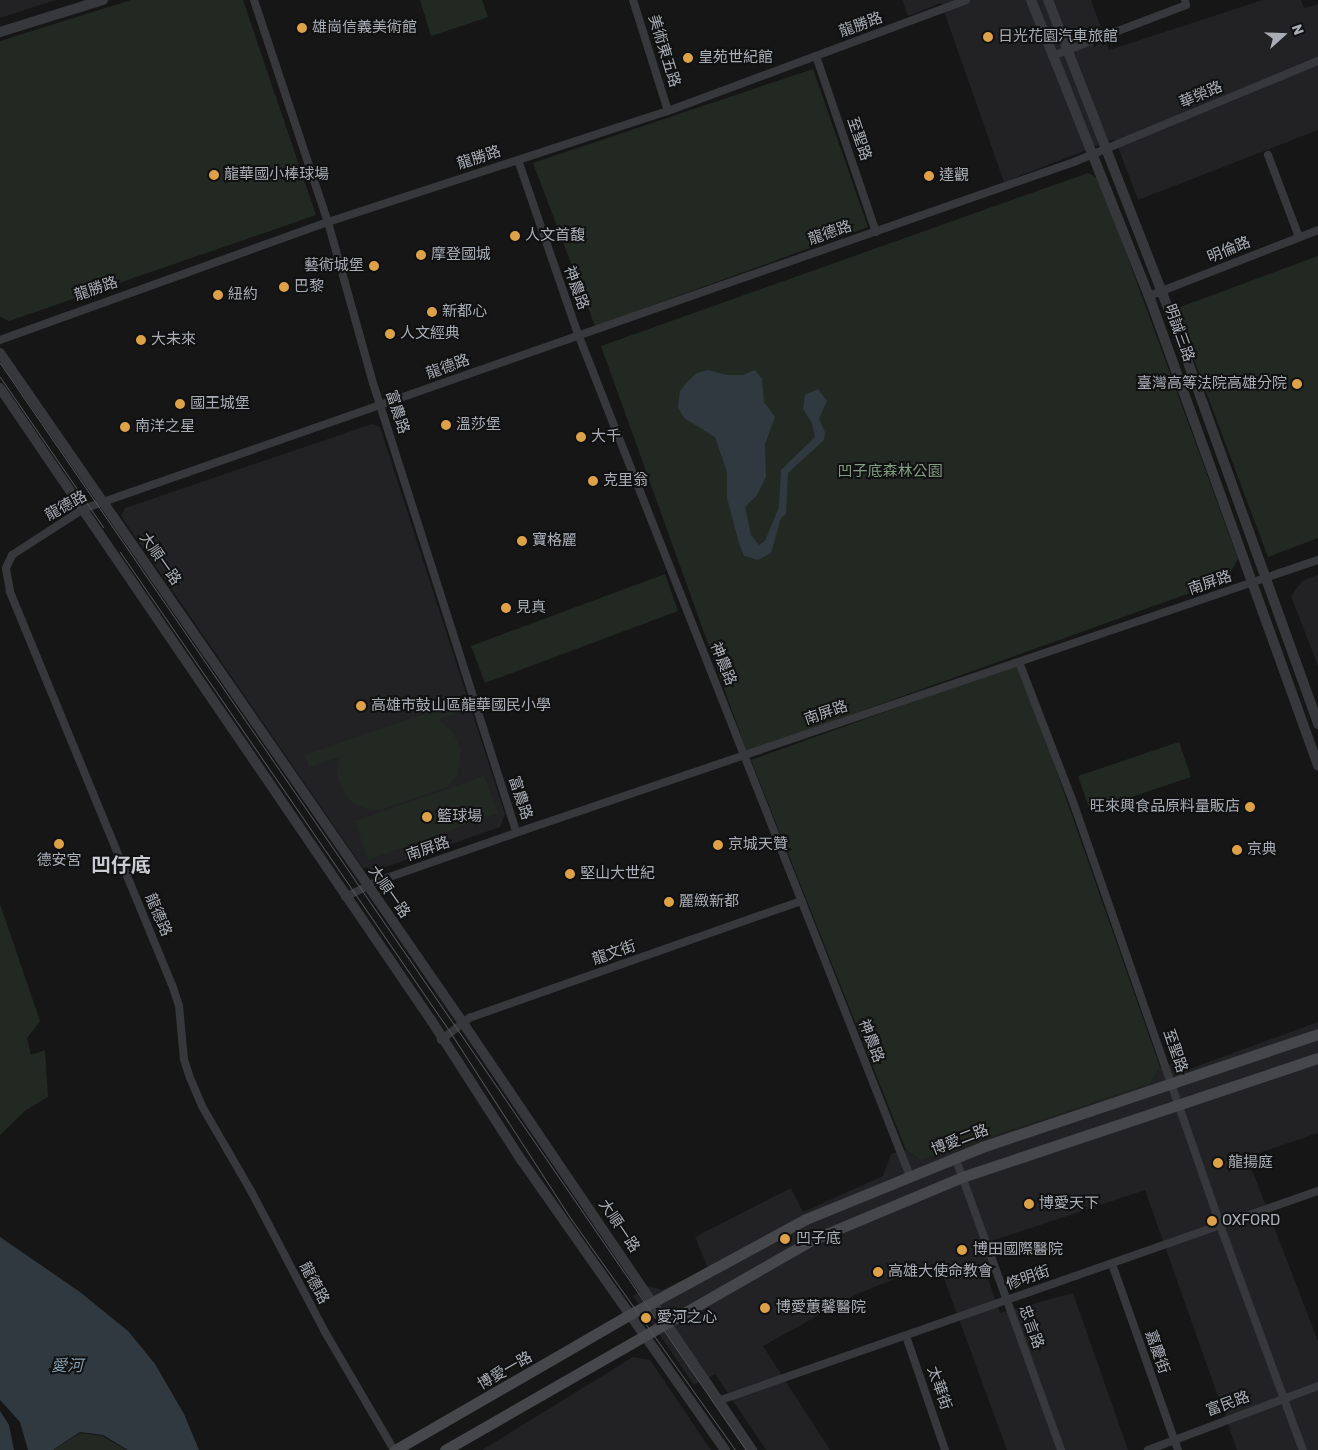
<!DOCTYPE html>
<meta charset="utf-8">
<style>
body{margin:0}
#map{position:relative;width:1318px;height:1450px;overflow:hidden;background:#161617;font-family:Rubik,"Noto Sans TC",sans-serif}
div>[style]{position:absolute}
.built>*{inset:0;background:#222224}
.green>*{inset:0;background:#222923}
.water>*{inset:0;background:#30393f}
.pier>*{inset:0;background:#161617}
.minor>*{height:8px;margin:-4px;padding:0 4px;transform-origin:4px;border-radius:4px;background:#37383c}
.tertiary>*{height:10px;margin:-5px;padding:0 5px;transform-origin:5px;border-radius:5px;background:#37383c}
.secondary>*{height:11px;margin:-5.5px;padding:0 5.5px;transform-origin:5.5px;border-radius:5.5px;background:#45474b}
.tram>*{height:1px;margin:-0.5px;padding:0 0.5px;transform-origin:0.5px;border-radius:0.5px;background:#505256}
.dots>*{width:14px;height:14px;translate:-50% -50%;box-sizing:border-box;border:2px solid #111112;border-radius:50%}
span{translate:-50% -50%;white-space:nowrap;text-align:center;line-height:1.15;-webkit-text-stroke:4px #111112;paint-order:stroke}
.street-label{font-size:15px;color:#a9aeb6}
.poi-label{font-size:15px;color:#a9aeb6}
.left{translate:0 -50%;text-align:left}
.right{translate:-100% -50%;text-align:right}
.park-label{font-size:15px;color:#829e82}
.water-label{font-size:16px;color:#849cad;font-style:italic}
.district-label{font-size:20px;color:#caccd2;font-weight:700}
.north{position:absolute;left:1258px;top:10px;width:50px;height:50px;-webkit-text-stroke:4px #111112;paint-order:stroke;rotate:70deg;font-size:14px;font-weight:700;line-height:20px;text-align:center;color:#a9aeb6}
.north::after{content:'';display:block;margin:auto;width:18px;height:22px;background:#a9aeb6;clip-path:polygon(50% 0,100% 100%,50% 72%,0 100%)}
</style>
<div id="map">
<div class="built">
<i style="clip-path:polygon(0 0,56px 0,0 18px)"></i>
<i style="clip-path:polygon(902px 0,1091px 0,1109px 50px,1263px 0,1301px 0,1304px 8px,1318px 4px,1318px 130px,1138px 200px,1115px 139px,1004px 182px,941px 3px,908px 16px)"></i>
<i style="clip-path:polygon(372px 424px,380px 427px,505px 814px,500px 827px,374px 871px,363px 868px,121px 516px,125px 508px)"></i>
<i style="clip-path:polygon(1318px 575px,1318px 666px,1291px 596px,1302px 581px)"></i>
<i style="clip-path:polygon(1318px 1022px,1318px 1133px,1247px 1157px,1318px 1341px,1318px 1450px,1237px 1450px,1145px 1190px,983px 1244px,993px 1273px,987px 1276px,1000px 1313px,1073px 1293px,1128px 1450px,1007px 1450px,938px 1262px,857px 1294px,763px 1346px,830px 1450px,766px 1450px,715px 1374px,694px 1385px,633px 1296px,648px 1286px,662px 1290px,708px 1268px,695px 1237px,791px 1188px,803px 1212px,883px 1176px,891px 1154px,906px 1150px,920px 1160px,1150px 1084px,1160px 1067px,1172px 1064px,1184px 1071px)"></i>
<i style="clip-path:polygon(633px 1357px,650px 1360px,711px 1450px,482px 1450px)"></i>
</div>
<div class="green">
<i style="clip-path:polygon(131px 0,243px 0,316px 215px,9px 321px,0 317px,0 41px)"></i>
<i style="clip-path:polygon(420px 0,482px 0,488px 17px,431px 36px)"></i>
<i style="clip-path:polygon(813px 69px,868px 227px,595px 326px,533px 163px)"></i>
<i style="clip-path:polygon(1088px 173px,1099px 179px,1238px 559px,1226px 580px,747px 752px,601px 346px)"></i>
<i style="clip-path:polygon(1318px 256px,1318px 538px,1268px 557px,1175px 309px)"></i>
<i style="clip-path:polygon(665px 574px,678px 611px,485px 683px,471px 646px)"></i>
<i style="clip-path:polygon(1019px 664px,1160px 1067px,1150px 1084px,920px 1160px,906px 1150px,751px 760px)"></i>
<i style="clip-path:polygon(456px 703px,459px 712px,438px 720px,452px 731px,461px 750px,458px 774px,447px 787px,383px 809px,370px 810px,352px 803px,343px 791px,337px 774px,339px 757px,309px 767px,305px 755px)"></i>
<i style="clip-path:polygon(1179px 742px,1191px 777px,1090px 811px,1078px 776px)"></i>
<i style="clip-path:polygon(484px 776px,498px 813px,368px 860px,355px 821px)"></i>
<i style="clip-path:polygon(0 904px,40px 1021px,27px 1038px,31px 1055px,45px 1050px,48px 1097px,26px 1110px,0 1135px)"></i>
<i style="clip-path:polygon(80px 1433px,102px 1436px,126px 1450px,54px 1450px)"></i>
</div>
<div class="water">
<i style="clip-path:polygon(708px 370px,727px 375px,743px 375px,755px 370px,762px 379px,764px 402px,775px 417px,765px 444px,766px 477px,757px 495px,745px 507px,751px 535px,759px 545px,765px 541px,779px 507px,781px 470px,815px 437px,812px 423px,803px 409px,805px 395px,818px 389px,827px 401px,819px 419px,825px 432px,824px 440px,788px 473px,786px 514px,781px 518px,771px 553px,758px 560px,744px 556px,739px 543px,727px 498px,727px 472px,715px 437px,684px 418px,678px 407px,680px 391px,687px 382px,697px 373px)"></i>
<i style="clip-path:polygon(0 1237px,80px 1292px,128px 1331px,155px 1364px,184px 1414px,199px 1450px,128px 1450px,103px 1435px,80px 1432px,53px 1450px,0 1450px)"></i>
</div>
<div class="pier">
<i style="clip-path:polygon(0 1400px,20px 1422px,28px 1450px,14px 1450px,9px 1425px,0 1411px)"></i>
</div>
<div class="minor">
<i style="left:254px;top:0;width:234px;rotate:71.6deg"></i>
<i style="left:328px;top:222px;width:167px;rotate:74.4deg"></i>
<i style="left:373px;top:383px;width:472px;rotate:72.3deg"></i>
<i style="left:633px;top:0;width:116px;rotate:72.5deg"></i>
<i style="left:816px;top:56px;width:186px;rotate:71.2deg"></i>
<i style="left:1052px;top:56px;width:143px;rotate:-20.8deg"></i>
<i style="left:1186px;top:5px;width:5px;rotate:-101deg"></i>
<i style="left:1268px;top:155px;width:88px;rotate:69.3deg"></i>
<i style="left:518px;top:160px;width:184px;rotate:71deg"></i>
<i style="left:578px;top:334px;width:905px;rotate:68.48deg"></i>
<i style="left:1149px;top:296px;width:181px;rotate:-21.3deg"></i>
<i style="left:0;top:340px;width:349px;rotate:-19.8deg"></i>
<i style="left:328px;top:222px;width:358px;rotate:-18.1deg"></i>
<i style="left:668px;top:111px;width:318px;rotate:-20.4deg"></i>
<i style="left:1019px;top:662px;width:147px;rotate:68.9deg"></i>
<i style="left:1072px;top:799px;width:451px;rotate:70.8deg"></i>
<i style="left:1220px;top:1225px;width:240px;rotate:69.8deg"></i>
<i style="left:345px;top:897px;width:37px;rotate:-26deg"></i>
<i style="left:378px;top:881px;width:174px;rotate:-19.2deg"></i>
<i style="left:542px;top:824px;width:820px;rotate:-18.79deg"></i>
<i style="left:441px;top:1040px;width:36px;rotate:-38deg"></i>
<i style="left:469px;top:1018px;width:353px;rotate:-19.4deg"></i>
<i style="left:955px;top:1157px;width:312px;rotate:70.1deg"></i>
<i style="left:1112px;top:1264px;width:197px;rotate:70.5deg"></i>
<i style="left:906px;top:1336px;width:120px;rotate:71.1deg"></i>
<i style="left:718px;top:1401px;width:636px;rotate:-19.29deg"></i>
<i style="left:394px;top:1450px;width:137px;rotate:-120.3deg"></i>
<i style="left:325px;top:1332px;width:159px;rotate:-117.7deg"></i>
<i style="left:251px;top:1191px;width:98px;rotate:-120deg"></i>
<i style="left:202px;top:1106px;width:30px;rotate:-113deg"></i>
<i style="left:190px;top:1078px;width:20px;rotate:-108deg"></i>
<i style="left:184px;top:1059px;width:53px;rotate:-95.4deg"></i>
<i style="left:179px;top:1006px;width:22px;rotate:-108deg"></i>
<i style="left:172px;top:985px;width:426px;rotate:-112.4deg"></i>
<i style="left:10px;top:591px;width:23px;rotate:-100deg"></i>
<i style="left:6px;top:568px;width:14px;rotate:-65deg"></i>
<i style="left:12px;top:555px;width:85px;rotate:-32.9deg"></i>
<i style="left:83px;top:509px;width:1050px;rotate:-19.3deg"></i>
<i style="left:1074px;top:162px;width:264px;rotate:-22.5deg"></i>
<i style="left:1148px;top:1450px;width:182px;rotate:-20.6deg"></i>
</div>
<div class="tertiary">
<i style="left:1031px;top:0;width:319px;rotate:68.3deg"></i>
<i style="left:1149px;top:296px;width:499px;rotate:70.2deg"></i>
<i style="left:1048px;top:0;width:338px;rotate:68.7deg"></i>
<i style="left:1171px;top:315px;width:435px;rotate:70.2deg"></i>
<i style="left:0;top:32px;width:108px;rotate:-17.3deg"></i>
<i style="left:0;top:353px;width:814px;rotate:55.35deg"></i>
<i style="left:463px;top:1023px;width:516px;rotate:55.91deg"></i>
<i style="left:0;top:388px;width:765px;rotate:55.71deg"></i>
<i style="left:431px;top:1020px;width:168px;rotate:57.2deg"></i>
<i style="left:522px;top:1161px;width:353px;rotate:54.9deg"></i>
</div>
<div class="secondary">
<i style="left:395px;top:1450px;width:270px;rotate:-30deg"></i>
<i style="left:629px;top:1315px;width:201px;rotate:-28.5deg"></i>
<i style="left:806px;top:1219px;width:190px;rotate:-22.2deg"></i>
<i style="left:982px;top:1147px;width:354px;rotate:-18.6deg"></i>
<i style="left:445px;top:1450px;width:425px;rotate:-29.8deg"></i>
<i style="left:814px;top:1239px;width:160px;rotate:-22.7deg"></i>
<i style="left:962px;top:1177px;width:375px;rotate:-18.5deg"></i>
</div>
<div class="tram">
<i style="left:0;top:363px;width:1318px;rotate:55.54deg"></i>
<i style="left:0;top:377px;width:182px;rotate:55.5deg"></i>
<i style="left:120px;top:552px;width:582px;rotate:55.49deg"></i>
<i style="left:450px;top:1032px;width:223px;rotate:57.1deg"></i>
<i style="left:571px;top:1219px;width:283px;rotate:54.6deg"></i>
</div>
<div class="dots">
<i style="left:302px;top:28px;background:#dda148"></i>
<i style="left:988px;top:37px;background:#dda148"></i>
<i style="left:688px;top:58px;background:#dda148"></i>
<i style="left:214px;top:175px;background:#dda148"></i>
<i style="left:929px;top:176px;background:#dda148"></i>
<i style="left:515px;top:236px;background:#dda148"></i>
<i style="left:421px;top:255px;background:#dda148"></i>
<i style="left:374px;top:266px;background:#dda148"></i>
<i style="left:284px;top:287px;background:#dda148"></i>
<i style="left:218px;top:295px;background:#dda148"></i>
<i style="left:432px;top:312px;background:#dda148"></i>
<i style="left:390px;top:334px;background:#dda148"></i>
<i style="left:141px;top:340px;background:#dda148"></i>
<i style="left:1297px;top:384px;background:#dda148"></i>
<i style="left:180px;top:404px;background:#dda148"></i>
<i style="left:446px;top:425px;background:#dda148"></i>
<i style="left:125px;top:427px;background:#dda148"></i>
<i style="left:581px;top:437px;background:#dda148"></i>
<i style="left:593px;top:481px;background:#dda148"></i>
<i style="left:522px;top:541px;background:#dda148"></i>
<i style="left:506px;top:608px;background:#dda148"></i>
<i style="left:361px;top:706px;background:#dda148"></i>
<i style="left:1250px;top:807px;background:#dda148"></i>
<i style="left:427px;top:817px;background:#dda148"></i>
<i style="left:59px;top:844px;background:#dda148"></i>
<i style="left:718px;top:845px;background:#dda148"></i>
<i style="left:1237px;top:850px;background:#dda148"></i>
<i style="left:570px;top:874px;background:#dda148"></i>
<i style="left:669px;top:902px;background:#dda148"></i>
<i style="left:1218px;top:1163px;background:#dda148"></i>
<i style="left:1029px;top:1204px;background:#dda148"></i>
<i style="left:1212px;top:1221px;background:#dda148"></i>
<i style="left:785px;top:1239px;background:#dda148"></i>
<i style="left:962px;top:1250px;background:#dda148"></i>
<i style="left:878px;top:1272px;background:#dda148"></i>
<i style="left:765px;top:1308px;background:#dda148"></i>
<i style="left:646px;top:1318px;background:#dda148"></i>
</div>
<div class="street-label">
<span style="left:861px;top:25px;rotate:-20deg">龍勝路</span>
<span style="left:664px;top:51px;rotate:73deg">美術東五路</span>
<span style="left:1201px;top:95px;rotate:-23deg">華榮路</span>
<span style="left:859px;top:139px;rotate:71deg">至聖路</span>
<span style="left:479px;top:158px;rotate:-18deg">龍勝路</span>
<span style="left:830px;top:233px;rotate:-19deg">龍德路</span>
<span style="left:1229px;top:250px;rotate:-22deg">明倫路</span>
<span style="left:576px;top:288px;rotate:70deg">神農路</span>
<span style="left:96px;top:289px;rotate:-19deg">龍勝路</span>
<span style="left:1179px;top:333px;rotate:70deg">明誠三路</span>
<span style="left:448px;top:367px;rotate:-20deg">龍德路</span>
<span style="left:397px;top:412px;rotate:72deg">富農路</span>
<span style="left:66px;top:506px;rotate:-29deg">龍德路</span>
<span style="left:160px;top:559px;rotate:55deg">大順一路</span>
<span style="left:1210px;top:583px;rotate:-19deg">南屏路</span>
<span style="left:723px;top:664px;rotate:68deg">神農路</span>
<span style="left:826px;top:713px;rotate:-19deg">南屏路</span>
<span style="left:520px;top:798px;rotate:72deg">富農路</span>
<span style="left:428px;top:849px;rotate:-19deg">南屏路</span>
<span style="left:389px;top:892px;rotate:55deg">大順一路</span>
<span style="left:158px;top:915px;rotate:67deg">龍德路</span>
<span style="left:614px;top:953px;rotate:-19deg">龍文街</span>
<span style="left:871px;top:1041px;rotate:69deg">神農路</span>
<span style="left:1175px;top:1051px;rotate:71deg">至聖路</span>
<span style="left:960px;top:1140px;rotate:-21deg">博愛二路</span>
<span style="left:619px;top:1226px;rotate:56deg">大順一路</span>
<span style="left:1028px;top:1278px;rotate:-19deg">修明街</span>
<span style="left:314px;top:1283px;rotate:62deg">龍德路</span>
<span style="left:1031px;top:1327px;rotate:70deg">忠言路</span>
<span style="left:1157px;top:1352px;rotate:71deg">嘉慶街</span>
<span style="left:505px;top:1371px;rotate:-30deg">博愛一路</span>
<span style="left:939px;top:1388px;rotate:71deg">太華街</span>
<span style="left:1228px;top:1404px;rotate:-20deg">富民路</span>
</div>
<div class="poi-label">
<span class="left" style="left:312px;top:28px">雄崗信義美術館</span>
<span class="left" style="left:998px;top:37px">日光花園汽車旅館</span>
<span class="left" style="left:698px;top:58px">皇苑世紀館</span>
<span class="left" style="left:224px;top:175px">龍華國小棒球場</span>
<span class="left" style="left:939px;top:176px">達觀</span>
<span class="left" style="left:525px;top:236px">人文首馥</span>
<span class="left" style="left:431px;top:255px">摩登國城</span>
<span class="right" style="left:364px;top:266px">藝術城堡</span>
<span class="left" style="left:294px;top:287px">巴黎</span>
<span class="left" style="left:228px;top:295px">紐約</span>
<span class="left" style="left:442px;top:312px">新都心</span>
<span class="left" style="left:400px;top:334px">人文經典</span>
<span class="left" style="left:151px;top:340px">大未來</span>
<span class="right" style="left:1287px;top:384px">臺灣高等法院高雄分院</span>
<span class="left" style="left:190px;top:404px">國王城堡</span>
<span class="left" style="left:456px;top:425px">溫莎堡</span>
<span class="left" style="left:135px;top:427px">南洋之星</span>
<span class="left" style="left:591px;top:437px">大千</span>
<span class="left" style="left:603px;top:481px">克里翁</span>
<span class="left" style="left:532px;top:541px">寶格麗</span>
<span class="left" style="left:516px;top:608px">見真</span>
<span class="left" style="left:371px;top:706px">高雄市鼓山區龍華國民小學</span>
<span class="right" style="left:1240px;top:807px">旺來興食品原料量販店</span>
<span class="left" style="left:437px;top:817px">籃球場</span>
<span class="left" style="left:728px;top:845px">京城天贊</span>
<span class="left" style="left:1247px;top:850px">京典</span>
<span style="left:59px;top:861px">德安宮</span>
<span class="left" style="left:580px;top:874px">堅山大世紀</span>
<span class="left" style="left:679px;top:902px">麗緻新都</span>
<span class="left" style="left:1228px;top:1163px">龍揚庭</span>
<span class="left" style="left:1039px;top:1204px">博愛天下</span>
<span class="left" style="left:1222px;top:1221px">OXFORD</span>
<span class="left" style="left:796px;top:1239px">凹子底</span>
<span class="left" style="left:973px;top:1250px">博田國際醫院</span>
<span class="left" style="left:888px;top:1272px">高雄大使命教會</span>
<span class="left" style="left:776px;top:1308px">博愛蕙馨醫院</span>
<span class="left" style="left:657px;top:1318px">愛河之心</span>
</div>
<div class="park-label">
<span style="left:890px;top:472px">凹子底森林公園</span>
</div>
<div class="water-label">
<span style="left:67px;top:1366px">愛河</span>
</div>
<div class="district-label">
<span style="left:121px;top:865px">凹仔底</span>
</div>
<div class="north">N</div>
</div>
